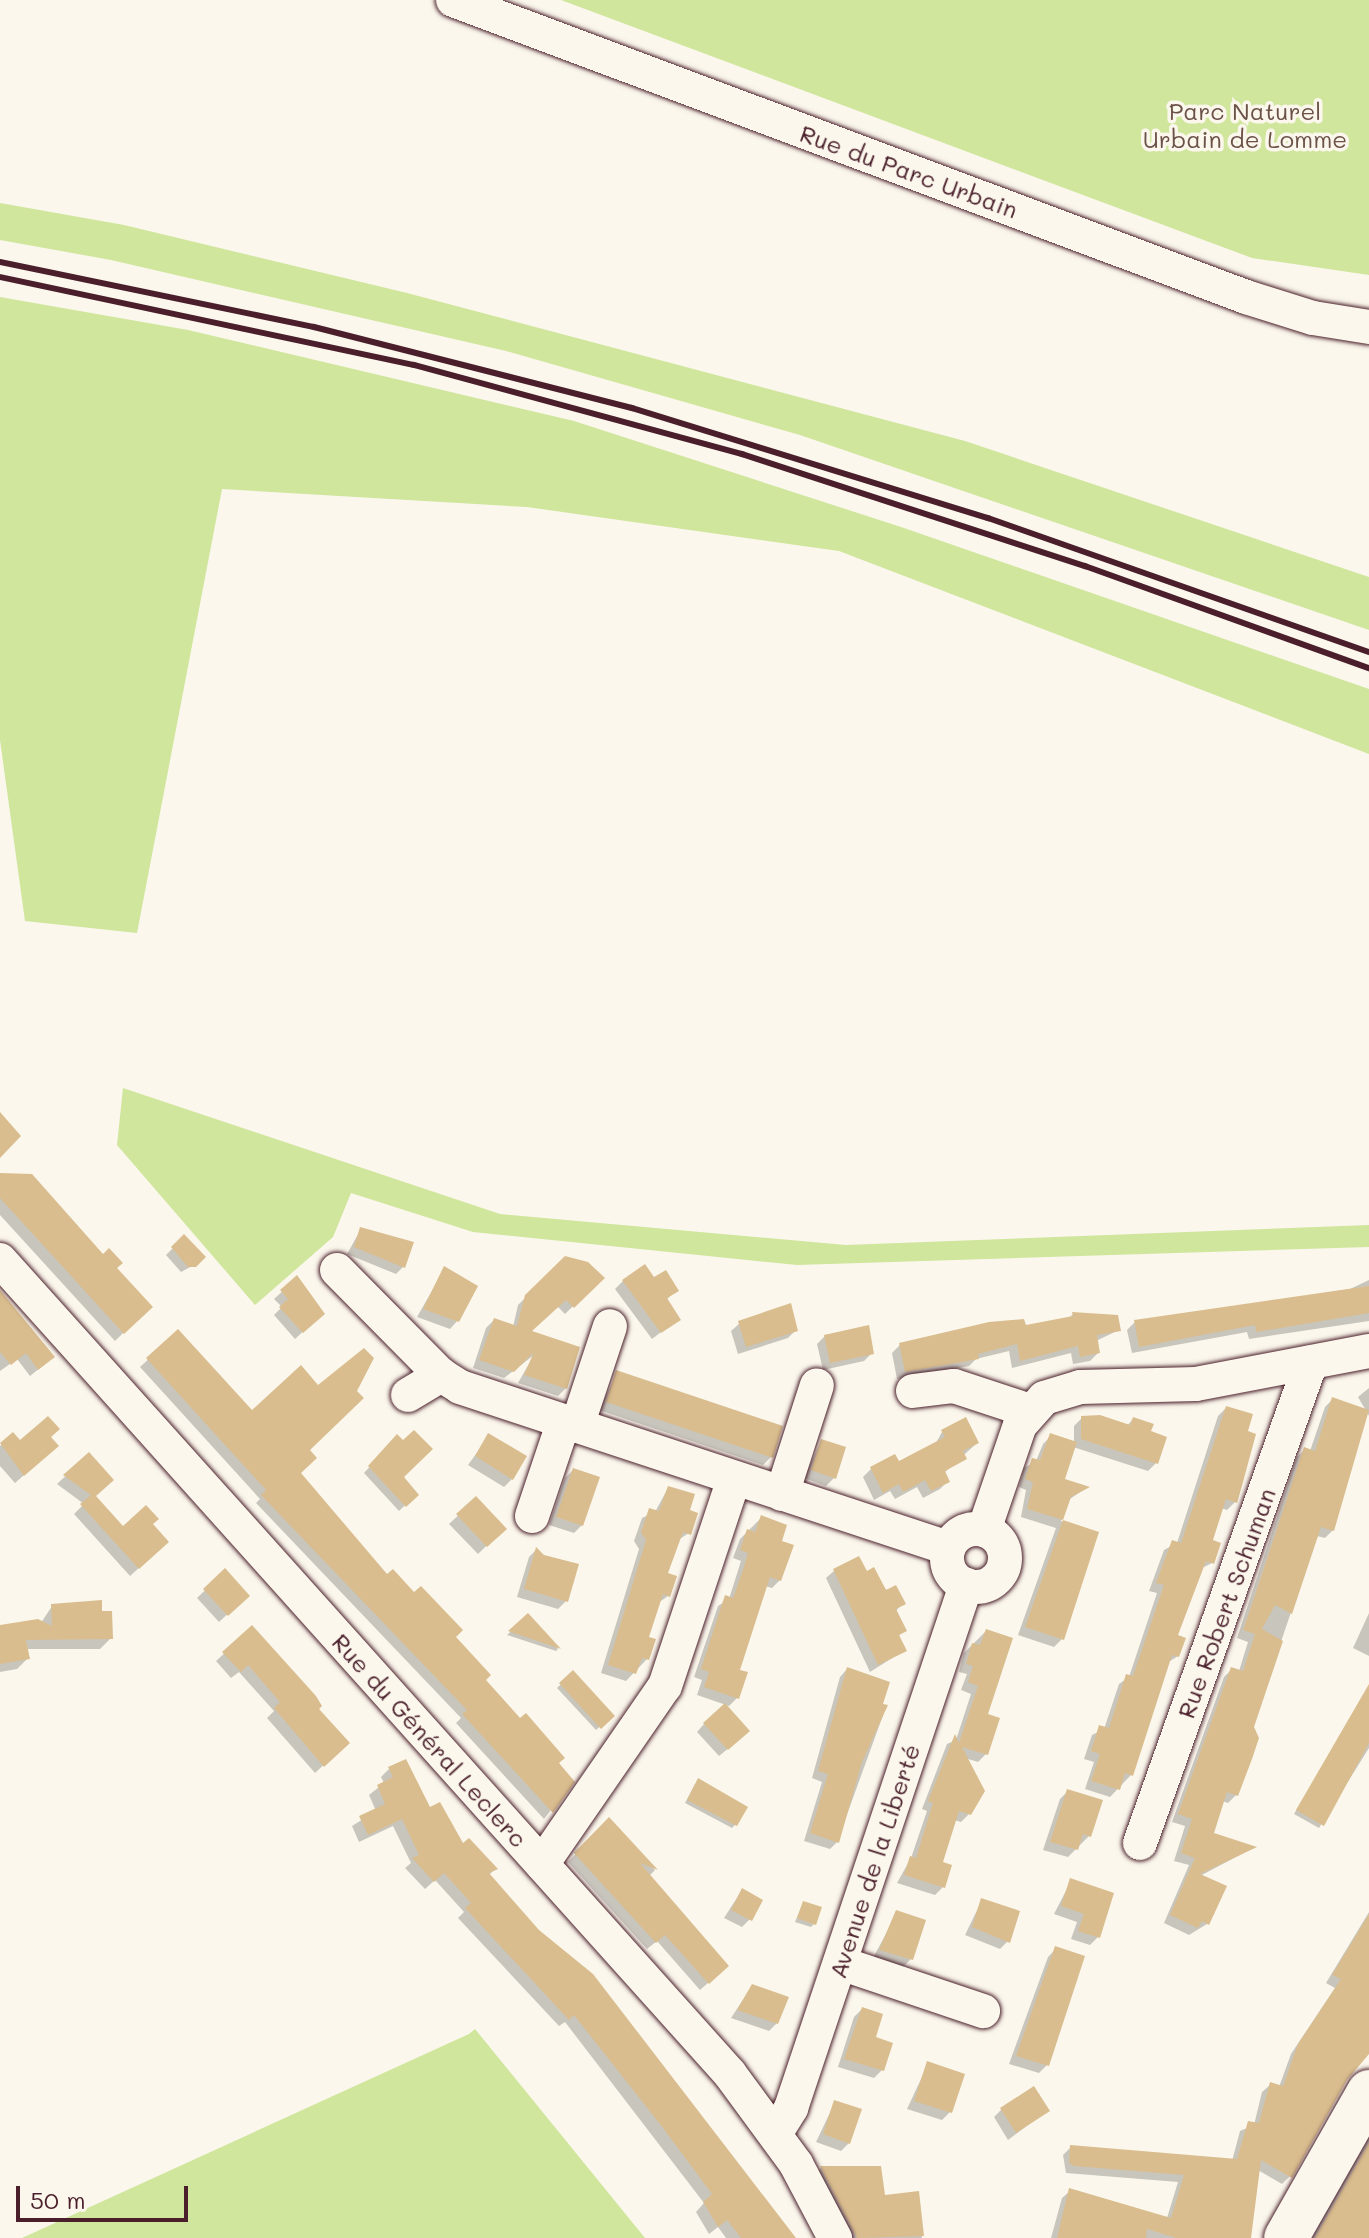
<!DOCTYPE html>
<meta charset="utf-8">
<style>
body{margin:0}
#map{position:relative;width:1369px;height:2238px;overflow:hidden;background:#fbf7ec;font-family:Mali,sans-serif}
div>[style]{position:absolute}
.green>*{inset:0;background:#cfe69c}
.shadow>*{inset:0;background:#0003}
.building>*{inset:0;background:#d9bd8e}
.roads{filter:drop-shadow(0 0 2px #4a1f2b) drop-shadow(0 0 2px #4a1f2b)}
.minor>*{height:34px;margin:-17px;padding:0 17px;transform-origin:17px;border-radius:17px;background:#fbf7ec}
.minor>.ring{margin:-17px;padding:0;box-sizing:content-box;background:none;border:34px solid #fbf7ec;border-radius:50%}
.major>*{height:44px;margin:-22px;padding:0 22px;transform-origin:22px;border-radius:22px;background:#fbf7ec}
.rail>*{height:6px;margin:-3px;padding:0 3px;transform-origin:3px;border-radius:3px;background:#4a1f2b}
span{translate:-50% -50%;white-space:nowrap;text-align:center;line-height:1.15;-webkit-text-stroke:7px #fbf7ec;paint-order:stroke}
.park-label{font-size:24px;color:#6b5147}
.street-label{font-size:24px;color:#4a1f2b}
.scale{position:absolute;left:16px;top:2186px;width:172px;height:36px;box-sizing:border-box;border:4px solid #4a1f2b;border-top:0;padding-left:10px;font-size:24px;line-height:28px;white-space:nowrap;color:#4a1f2b;-webkit-text-stroke:6px #fbf7ec;paint-order:stroke}
</style>
<div id="map">
<div class="green">
<i style="clip-path:polygon(561px 0,1369px 0,1369px 275px,1252px 258px)"></i>
<i style="clip-path:polygon(0 203px,124px 225px,407px 293px,965px 441px,1369px 577px,1369px 630px,800px 435px,506px 351px,111px 260px,0 240px)"></i>
<i style="clip-path:polygon(0 297px,188px 330px,574px 421px,901px 527px,1369px 689px,1369px 754px,839px 551px,527px 507px,222px 489px,137px 933px,25px 921px,0 740px)"></i>
<i style="clip-path:polygon(123px 1088px,500px 1214px,846px 1245px,1369px 1225px,1369px 1247px,797px 1265px,473px 1232px,351px 1193px,333px 1237px,255px 1305px,117px 1145px)"></i>
<i style="clip-path:polygon(475px 2029px,645px 2238px,22px 2238px,469px 2034px)"></i>
</div>
<div class="shadow">
<i style="clip-path:polygon(0 1175px,115px 1268px,150px 1307px,115px 1341px,0 1215px)"></i>
<i style="clip-path:polygon(361px 1229px,403px 1267px,396px 1274px,347px 1254px)"></i>
<i style="clip-path:polygon(184px 1237px,196px 1264px,181px 1272px,166px 1255px)"></i>
<i style="clip-path:polygon(566px 1258px,602px 1278px,565px 1314px,557px 1306px,529px 1332px,566px 1388px,558px 1396px,518px 1383px,534px 1355px,504px 1378px,473px 1368px,486px 1328px,494px 1320px,513px 1327px,518px 1305px)"></i>
<i style="clip-path:polygon(445px 1268px,458px 1320px,450px 1329px,417px 1317px)"></i>
<i style="clip-path:polygon(297px 1278px,322px 1314px,295px 1339px,274px 1315px,282px 1307px,274px 1299px)"></i>
<i style="clip-path:polygon(653px 1280px,676px 1291px,666px 1300px,678px 1319px,652px 1339px,615px 1289px,623px 1281px)"></i>
<i style="clip-path:polygon(1369px 1280px,1369px 1321px,1249px 1339px,1247px 1332px,1132px 1353px,1127px 1330px,1135px 1322px,1350px 1289px)"></i>
<i style="clip-path:polygon(0 1294px,45px 1364px,30px 1376px,17px 1359px,0 1371px)"></i>
<i style="clip-path:polygon(1073px 1314px,1119px 1330px,1096px 1341px,1098px 1353px,1090px 1361px,1073px 1364px,1071px 1353px,1012px 1368px,1009px 1351px,976px 1359px,969px 1366px,897px 1379px,892px 1353px,900px 1345px,1067px 1320px)"></i>
<i style="clip-path:polygon(740px 1323px,796px 1330px,788px 1338px,738px 1354px,731px 1331px)"></i>
<i style="clip-path:polygon(178px 1332px,252px 1413px,308px 1450px,298px 1473px,387px 1577px,453px 1637px,483px 1680px,572px 1782px,544px 1819px,456px 1723px,461px 1718px,256px 1503px,260px 1499px,140px 1367px)"></i>
<i style="clip-path:polygon(825px 1336px,872px 1353px,864px 1361px,823px 1370px,817px 1344px)"></i>
<i style="clip-path:polygon(617px 1373px,771px 1457px,763px 1465px,599px 1410px)"></i>
<i style="clip-path:polygon(1369px 1388px,1369px 1416px,1367px 1412px,1333px 1530px,1325px 1538px,1317px 1536px,1252px 1727px,1236px 1795px,1228px 1803px,1222px 1801px,1211px 1834px,1253px 1848px,1200px 1876px,1207px 1924px,1189px 1935px,1164px 1923px,1189px 1865px,1174px 1861px,1185px 1826px,1172px 1822px,1224px 1677px,1232px 1669px,1239px 1671px,1248px 1642px,1237px 1638px,1297px 1457px,1305px 1449px,1310px 1451px,1325px 1407px,1333px 1399px,1365px 1409px,1358px 1397px)"></i>
<i style="clip-path:polygon(1226px 1408px,1235px 1502px,1227px 1510px,1221px 1508px,1210px 1542px,1212px 1563px,1200px 1569px,1175px 1636px,1178px 1656px,1167px 1663px,1131px 1775px,1110px 1797px,1085px 1789px,1094px 1762px,1084px 1759px,1092px 1735px,1104px 1729px,1119px 1684px,1129px 1677px,1157px 1593px,1149px 1591px,1164px 1550px,1177px 1543px,1218px 1416px)"></i>
<i style="clip-path:polygon(1082px 1418px,1127px 1426px,1133px 1419px,1148px 1433px,1156px 1463px,1148px 1471px,1073px 1447px,1062px 1481px,1086px 1488px,1067px 1501px,1061px 1521px,1096px 1533px,1062px 1639px,1054px 1647px,1018px 1635px,1056px 1528px,1021px 1517px,1026px 1490px,1019px 1487px,1024px 1468px,1036px 1461px,1043px 1444px,1051px 1436px,1074px 1443px,1074px 1426px)"></i>
<i style="clip-path:polygon(942px 1432px,977px 1443px,944px 1473px,948px 1481px,940px 1489px,923px 1498px,917px 1487px,895px 1499px,890px 1491px,874px 1500px,863px 1477px,871px 1469px,894px 1457px,898px 1464px,936px 1443px)"></i>
<i style="clip-path:polygon(13px 1435px,20px 1443px,49px 1438px,48px 1454px,15px 1483px,0 1466px,0 1446px)"></i>
<i style="clip-path:polygon(489px 1436px,512px 1479px,504px 1487px,468px 1465px)"></i>
<i style="clip-path:polygon(397px 1437px,403px 1443px,401px 1477px,416px 1495px,399px 1511px,364px 1473px)"></i>
<i style="clip-path:polygon(821px 1441px,834px 1478px,826px 1486px,804px 1478px)"></i>
<i style="clip-path:polygon(89px 1454px,93px 1497px,123px 1529px,151px 1524px,159px 1550px,130px 1576px,74px 1514px,84px 1504px,57px 1484px)"></i>
<i style="clip-path:polygon(573px 1470px,582px 1525px,574px 1533px,549px 1525px,565px 1478px)"></i>
<i style="clip-path:polygon(668px 1488px,687px 1511px,689px 1533px,678px 1540px,665px 1574px,668px 1596px,658px 1603px,646px 1638px,647px 1659px,626px 1681px,601px 1673px,639px 1549px,634px 1541px,642px 1518px,655px 1512px)"></i>
<i style="clip-path:polygon(476px 1499px,504px 1529px,478px 1554px,449px 1524px)"></i>
<i style="clip-path:polygon(761px 1518px,780px 1580px,772px 1588px,765px 1586px,737px 1671px,737px 1698px,729px 1706px,697px 1695px,702px 1680px,694px 1677px,718px 1606px,729px 1599px,741px 1561px,733px 1558px,740px 1539px)"></i>
<i style="clip-path:polygon(536px 1550px,566px 1601px,558px 1609px,517px 1597px,529px 1557px)"></i>
<i style="clip-path:polygon(835px 1570px,866px 1573px,903px 1603px,895px 1612px,904px 1630px,898px 1637px,905px 1650px,870px 1672px,826px 1578px)"></i>
<i style="clip-path:polygon(225px 1571px,247px 1596px,219px 1622px,197px 1598px)"></i>
<i style="clip-path:polygon(52px 1606px,100px 1613px,111px 1638px,100px 1649px,26px 1649px,28px 1658px,17px 1669px,0 1672px,0 1627px,41px 1623px)"></i>
<i style="clip-path:polygon(1369px 1613px,1369px 1656px,1353px 1648px)"></i>
<i style="clip-path:polygon(528px 1616px,558px 1649px,556px 1651px,507px 1635px)"></i>
<i style="clip-path:polygon(252px 1628px,347px 1743px,315px 1773px,267px 1718px,274px 1711px,239px 1672px,231px 1678px,216px 1661px)"></i>
<i style="clip-path:polygon(986px 1631px,986px 1754px,978px 1762px,965px 1758px,969px 1814px,961px 1822px,954px 1820px,940px 1864px,943px 1887px,935px 1895px,897px 1883px,911px 1858px,927px 1811px,922px 1809px,947px 1744px,956px 1740px,971px 1694px,961px 1690px,967px 1674px,959px 1672px,964px 1653px)"></i>
<i style="clip-path:polygon(847px 1669px,886px 1707px,837px 1842px,830px 1849px,804px 1841px,822px 1782px,812px 1778px,840px 1677px)"></i>
<i style="clip-path:polygon(573px 1673px,612px 1716px,596px 1730px,557px 1688px)"></i>
<i style="clip-path:polygon(1369px 1686px,1369px 1748px,1319px 1828px,1294px 1814px)"></i>
<i style="clip-path:polygon(704px 1724px,740px 1739px,719px 1756px,697px 1732px)"></i>
<i style="clip-path:polygon(389px 1769px,462px 1846px,495px 1869px,488px 1876px,789px 2238px,726px 2238px,718px 2227px,709px 2234px,696px 2212px,704px 2203px,565px 2022px,559px 2026px,458px 1918px,464px 1912px,435px 1880px,425px 1889px,405px 1868px,411px 1863px,393px 1826px,359px 1842px,352px 1826px,376px 1811px,369px 1795px,384px 1783px,381px 1777px)"></i>
<i style="clip-path:polygon(695px 1784px,736px 1824px,732px 1828px,685px 1803px)"></i>
<i style="clip-path:polygon(1068px 1791px,1089px 1836px,1068px 1857px,1043px 1850px,1060px 1799px)"></i>
<i style="clip-path:polygon(609px 1820px,655px 1870px,649px 1876px,718px 1974px,700px 1990px,657px 1941px,647px 1949px,568px 1862px)"></i>
<i style="clip-path:polygon(1071px 1881px,1098px 1937px,1090px 1945px,1071px 1939px,1077px 1922px,1054px 1914px)"></i>
<i style="clip-path:polygon(742px 1890px,750px 1919px,742px 1927px,724px 1918px)"></i>
<i style="clip-path:polygon(982px 1900px,1008px 1941px,1000px 1949px,965px 1935px)"></i>
<i style="clip-path:polygon(803px 1903px,814px 1924px,811px 1927px,795px 1922px)"></i>
<i style="clip-path:polygon(1369px 1912px,1369px 2050px,1344px 2082px,1290px 2176px,1282px 2184px,1258px 2170px,1249px 2238px,1051px 2238px,1062px 2198px,1070px 2191px,1167px 2218px,1178px 2182px,1066px 2173px,1063px 2155px,1071px 2147px,1232px 2161px,1240px 2131px,1254px 2125px,1262px 2092px,1270px 2085px,1279px 2087px,1291px 2054px,1335px 1988px,1326px 1983px)"></i>
<i style="clip-path:polygon(897px 1913px,911px 1959px,903px 1967px,873px 1958px)"></i>
<i style="clip-path:polygon(1056px 1949px,1047px 2065px,1039px 2073px,1009px 2064px,1048px 1957px)"></i>
<i style="clip-path:polygon(752px 1986px,777px 2023px,769px 2031px,731px 2018px)"></i>
<i style="clip-path:polygon(862px 2009px,882px 2070px,874px 2078px,838px 2067px,854px 2017px)"></i>
<i style="clip-path:polygon(928px 2064px,950px 2112px,942px 2120px,907px 2109px)"></i>
<i style="clip-path:polygon(835px 2102px,849px 2143px,841px 2151px,816px 2142px)"></i>
<i style="clip-path:polygon(1002px 2109px,1048px 2110px,1008px 2140px,994px 2117px)"></i>
<i style="clip-path:polygon(1369px 2137px,1369px 2238px,1311px 2238px)"></i>
<i style="clip-path:polygon(821px 2168px,879px 2168px,883px 2198px,917px 2193px,922px 2238px,850px 2238px,816px 2173px)"></i>
</div>
<div class="building">
<i style="clip-path:polygon(0 1112px,21px 1136px,0 1158px)"></i>
<i style="clip-path:polygon(0 1173px,32px 1174px,103px 1254px,109px 1248px,123px 1263px,117px 1268px,153px 1307px,124px 1334px,0 1198px)"></i>
<i style="clip-path:polygon(360px 1227px,414px 1242px,405px 1268px,354px 1247px)"></i>
<i style="clip-path:polygon(184px 1234px,206px 1257px,196px 1267px,188px 1267px,171px 1247px)"></i>
<i style="clip-path:polygon(565px 1256px,588px 1262px,605px 1278px,574px 1308px,566px 1300px,532px 1331px,580px 1347px,567px 1389px,524px 1375px,534px 1352px,514px 1372px,479px 1360px,494px 1318px,517px 1326px,525px 1295px)"></i>
<i style="clip-path:polygon(645px 1264px,654px 1277px,666px 1270px,679px 1291px,667px 1298px,681px 1320px,661px 1333px,622px 1280px)"></i>
<i style="clip-path:polygon(444px 1266px,478px 1286px,459px 1322px,423px 1309px)"></i>
<i style="clip-path:polygon(297px 1275px,325px 1314px,303px 1333px,279px 1307px,288px 1299px,280px 1290px)"></i>
<i style="clip-path:polygon(1369px 1286px,1369px 1313px,1256px 1332px,1255px 1325px,1139px 1347px,1134px 1320px)"></i>
<i style="clip-path:polygon(0 1290px,55px 1357px,38px 1370px,26px 1353px,11px 1365px,0 1352px)"></i>
<i style="clip-path:polygon(791px 1303px,798px 1331px,746px 1347px,738px 1321px)"></i>
<i style="clip-path:polygon(1072px 1312px,1118px 1315px,1121px 1331px,1097px 1335px,1100px 1353px,1080px 1357px,1078px 1346px,1020px 1361px,1017px 1344px,978px 1354px,979px 1359px,905px 1372px,899px 1343px,989px 1322px,1024px 1319px,1026px 1325px,1073px 1316px)"></i>
<i style="clip-path:polygon(869px 1325px,874px 1354px,830px 1363px,824px 1335px)"></i>
<i style="clip-path:polygon(178px 1329px,252px 1410px,301px 1365px,318px 1385px,364px 1348px,374px 1358px,357px 1391px,364px 1398px,310px 1450px,317px 1458px,301px 1473px,387px 1574px,393px 1569px,414px 1592px,421px 1586px,463px 1630px,456px 1637px,491px 1675px,486px 1680px,520px 1718px,526px 1713px,565px 1758px,559px 1763px,575px 1782px,553px 1813px,462px 1714px,467px 1710px,261px 1495px,266px 1490px,146px 1358px)"></i>
<i style="clip-path:polygon(616px 1370px,783px 1426px,773px 1458px,606px 1402px)"></i>
<i style="clip-path:polygon(1332px 1397px,1369px 1410px,1334px 1531px,1321px 1527px,1292px 1614px,1275px 1605px,1262px 1629px,1283px 1641px,1254px 1727px,1259px 1738px,1252px 1759px,1238px 1796px,1227px 1792px,1214px 1833px,1257px 1847px,1200px 1874px,1227px 1886px,1209px 1925px,1202px 1921px,1198px 1928px,1170px 1915px,1195px 1858px,1181px 1853px,1192px 1819px,1178px 1814px,1231px 1667px,1243px 1671px,1255px 1634px,1243px 1630px,1250px 1610px,1304px 1447px,1315px 1451px)"></i>
<i style="clip-path:polygon(1226px 1406px,1253px 1414px,1248px 1431px,1256px 1434px,1243px 1482px,1237px 1503px,1226px 1499px,1213px 1540px,1221px 1543px,1214px 1564px,1206px 1561px,1178px 1635px,1186px 1638px,1179px 1657px,1172px 1655px,1133px 1776px,1125px 1773px,1120px 1790px,1091px 1781px,1100px 1754px,1091px 1751px,1099px 1725px,1109px 1728px,1126px 1674px,1133px 1676px,1164px 1585px,1156px 1583px,1172px 1540px,1181px 1543px)"></i>
<i style="clip-path:polygon(1100px 1415px,1130px 1425px,1133px 1417px,1154px 1424px,1151px 1431px,1167px 1437px,1158px 1464px,1081px 1439px,1081px 1416px)"></i>
<i style="clip-path:polygon(48px 1416px,60px 1429px,51px 1437px,59px 1446px,24px 1476px,0 1443px,13px 1432px,20px 1440px)"></i>
<i style="clip-path:polygon(966px 1417px,979px 1443px,963px 1451px,967px 1459px,945px 1471px,950px 1482px,931px 1491px,925px 1480px,903px 1492px,899px 1484px,883px 1493px,870px 1467px,895px 1454px,899px 1461px,945px 1437px,941px 1430px)"></i>
<i style="clip-path:polygon(414px 1430px,433px 1449px,404px 1477px,419px 1495px,406px 1507px,368px 1466px,397px 1434px,403px 1440px)"></i>
<i style="clip-path:polygon(488px 1433px,527px 1456px,513px 1480px,475px 1456px)"></i>
<i style="clip-path:polygon(1050px 1433px,1077px 1442px,1065px 1479px,1090px 1487px,1071px 1497px,1063px 1520px,1099px 1532px,1064px 1640px,1025px 1627px,1063px 1520px,1027px 1509px,1033px 1482px,1025px 1479px,1032px 1458px,1040px 1460px)"></i>
<i style="clip-path:polygon(821px 1439px,846px 1447px,836px 1479px,811px 1470px)"></i>
<i style="clip-path:polygon(89px 1452px,114px 1480px,96px 1496px,123px 1526px,146px 1505px,159px 1519px,153px 1524px,169px 1542px,139px 1569px,80px 1504px,91px 1495px,63px 1475px)"></i>
<i style="clip-path:polygon(573px 1468px,600px 1477px,583px 1526px,556px 1517px)"></i>
<i style="clip-path:polygon(668px 1486px,695px 1494px,690px 1510px,698px 1513px,691px 1535px,683px 1532px,668px 1573px,677px 1576px,670px 1597px,663px 1594px,649px 1637px,656px 1639px,649px 1660px,642px 1658px,636px 1674px,608px 1665px,646px 1540px,641px 1532px,649px 1508px,659px 1511px)"></i>
<i style="clip-path:polygon(476px 1496px,507px 1529px,487px 1547px,456px 1514px)"></i>
<i style="clip-path:polygon(761px 1515px,787px 1525px,782px 1541px,794px 1545px,781px 1581px,770px 1577px,740px 1670px,748px 1672px,739px 1699px,704px 1687px,709px 1672px,701px 1669px,725px 1595px,733px 1598px,743px 1570px,748px 1553px,740px 1550px,747px 1529px,755px 1532px)"></i>
<i style="clip-path:polygon(536px 1547px,544px 1555px,579px 1564px,568px 1602px,524px 1589px)"></i>
<i style="clip-path:polygon(859px 1556px,867px 1571px,874px 1567px,886px 1590px,896px 1585px,906px 1604px,896px 1609px,907px 1631px,899px 1635px,907px 1651px,878px 1665px,833px 1569px)"></i>
<i style="clip-path:polygon(225px 1568px,250px 1596px,228px 1616px,203px 1589px)"></i>
<i style="clip-path:polygon(102px 1600px,102px 1611px,112px 1611px,113px 1639px,26px 1640px,30px 1659px,0 1664px,0 1625px,38px 1619px,52px 1626px,51px 1604px)"></i>
<i style="clip-path:polygon(528px 1613px,561px 1649px,508px 1631px)"></i>
<i style="clip-path:polygon(252px 1625px,316px 1696px,322px 1706px,319px 1709px,350px 1743px,324px 1767px,274px 1708px,280px 1702px,248px 1665px,241px 1672px,222px 1652px)"></i>
<i style="clip-path:polygon(986px 1629px,1013px 1638px,988px 1714px,1000px 1718px,988px 1755px,962px 1747px,985px 1791px,971px 1815px,959px 1811px,943px 1862px,952px 1865px,945px 1888px,904px 1875px,910px 1856px,916px 1858px,933px 1803px,928px 1801px,955px 1734px,959px 1743px,978px 1686px,968px 1682px,973px 1666px,966px 1664px,972px 1643px,980px 1645px)"></i>
<i style="clip-path:polygon(847px 1667px,890px 1682px,883px 1704px,888px 1705px,862px 1762px,839px 1843px,810px 1833px,828px 1774px,818px 1771px)"></i>
<i style="clip-path:polygon(573px 1670px,615px 1716px,601px 1729px,559px 1683px)"></i>
<i style="clip-path:polygon(1369px 1684px,1369px 1743px,1324px 1826px,1296px 1810px)"></i>
<i style="clip-path:polygon(725px 1703px,750px 1731px,728px 1750px,703px 1723px)"></i>
<i style="clip-path:polygon(406px 1759px,430px 1807px,440px 1802px,463px 1843px,469px 1838px,498px 1869px,489px 1873px,539px 1930px,593px 1974px,796px 2238px,741px 2238px,727px 2220px,718px 2227px,703px 2202px,712px 2194px,663px 2128px,574px 2015px,569px 2020px,465px 1908px,471px 1903px,444px 1873px,434px 1882px,412px 1858px,419px 1855px,402px 1819px,368px 1835px,359px 1816px,385px 1804px,377px 1785px,393px 1777px,388px 1767px)"></i>
<i style="clip-path:polygon(698px 1778px,748px 1807px,737px 1826px,687px 1800px)"></i>
<i style="clip-path:polygon(1067px 1789px,1103px 1800px,1091px 1837px,1083px 1834px,1078px 1850px,1050px 1842px)"></i>
<i style="clip-path:polygon(609px 1817px,658px 1870px,640px 1863px,729px 1966px,709px 1984px,665px 1935px,656px 1943px,574px 1853px)"></i>
<i style="clip-path:polygon(1070px 1878px,1114px 1893px,1100px 1938px,1078px 1931px,1084px 1914px,1061px 1906px)"></i>
<i style="clip-path:polygon(742px 1888px,763px 1900px,752px 1921px,731px 1910px)"></i>
<i style="clip-path:polygon(981px 1898px,1020px 1911px,1010px 1943px,972px 1927px)"></i>
<i style="clip-path:polygon(803px 1901px,822px 1907px,816px 1925px,797px 1918px)"></i>
<i style="clip-path:polygon(896px 1910px,926px 1920px,913px 1960px,879px 1950px)"></i>
<i style="clip-path:polygon(1369px 1914px,1369px 2054px,1347px 2080px,1292px 2178px,1261px 2160px,1251px 2238px,1176px 2238px,1147px 2229px,1146px 2238px,1057px 2238px,1069px 2188px,1171px 2218px,1184px 2175px,1074px 2166px,1069px 2163px,1070px 2145px,1237px 2159px,1248px 2121px,1259px 2123px,1270px 2082px,1283px 2086px,1298px 2044px,1341px 1979px,1332px 1975px)"></i>
<i style="clip-path:polygon(1055px 1946px,1085px 1956px,1049px 2066px,1016px 2056px)"></i>
<i style="clip-path:polygon(752px 1984px,789px 1997px,778px 2024px,737px 2010px)"></i>
<i style="clip-path:polygon(862px 2007px,883px 2014px,876px 2037px,893px 2043px,884px 2071px,844px 2059px)"></i>
<i style="clip-path:polygon(927px 2061px,965px 2074px,952px 2113px,914px 2101px)"></i>
<i style="clip-path:polygon(1034px 2086px,1050px 2111px,1016px 2133px,1000px 2108px)"></i>
<i style="clip-path:polygon(834px 2100px,862px 2109px,850px 2144px,823px 2134px)"></i>
<i style="clip-path:polygon(1369px 2143px,1369px 2238px,1315px 2238px)"></i>
<i style="clip-path:polygon(820px 2166px,881px 2166px,885px 2195px,919px 2191px,924px 2236px,857px 2238px)"></i>
</div>
<div class="roads">
<div class="minor">
<i style="left:453px;top:0;width:847px;rotate:20.53deg"></i>
<i style="left:1246px;top:297px;width:70px;rotate:17.4deg"></i>
<i style="left:1313px;top:318px;width:57px;rotate:9.1deg"></i>
<i style="left:0;top:1260px;width:1093px;rotate:48.11deg"></i>
<i style="left:730px;top:2074px;width:112px;rotate:53.7deg"></i>
<i style="left:796px;top:2164px;width:84px;rotate:62.2deg"></i>
<i style="left:337px;top:1270px;width:148px;rotate:45.3deg"></i>
<i style="left:441px;top:1375px;width:22px;rotate:32deg"></i>
<i style="left:460px;top:1387px;width:514px;rotate:18.26deg"></i>
<i style="left:913px;top:1391px;width:41px;rotate:-7deg"></i>
<i style="left:954px;top:1386px;width:80px;rotate:18.2deg"></i>
<i style="left:408px;top:1395px;width:39px;rotate:-31deg"></i>
<i style="left:577px;top:1426px;width:105px;rotate:-71.7deg"></i>
<i style="left:782px;top:1494px;width:114px;rotate:-72.2deg"></i>
<i style="left:532px;top:1516px;width:100px;rotate:-71.4deg"></i>
<i class="ring" style="left:947px;top:1529px;width:24px;height:24px"></i>
<i style="left:984px;top:1530px;width:111px;rotate:-71.1deg"></i>
<i style="left:1020px;top:1425px;width:36px;rotate:-48deg"></i>
<i style="left:1044px;top:1398px;width:38px;rotate:-17deg"></i>
<i style="left:1080px;top:1387px;width:116px;rotate:-1.5deg"></i>
<i style="left:1196px;top:1384px;width:176px;rotate:-10.8deg"></i>
<i style="left:1140px;top:1843px;width:510px;rotate:-70.43deg"></i>
<i style="left:542px;top:1864px;width:216px;rotate:-55.4deg"></i>
<i style="left:665px;top:1686px;width:219px;rotate:-71.6deg"></i>
<i style="left:840px;top:1963px;width:151px;rotate:18.6deg"></i>
<i style="left:775px;top:2134px;width:31px;rotate:-58deg"></i>
<i style="left:791px;top:2108px;width:552px;rotate:-71.5deg"></i>
</div>
<div class="major">
<i style="left:1286px;top:2238px;width:168px;rotate:-60.4deg"></i>
</div>
</div>
<div class="rail">
<i style="left:0;top:262px;width:321px;rotate:11.7deg"></i>
<i style="left:314px;top:327px;width:328px;rotate:14.3deg"></i>
<i style="left:632px;top:408px;width:373px;rotate:17.2deg"></i>
<i style="left:988px;top:518px;width:404px;rotate:19.4deg"></i>
<i style="left:0;top:277px;width:423px;rotate:12deg"></i>
<i style="left:414px;top:365px;width:340px;rotate:15.2deg"></i>
<i style="left:742px;top:454px;width:361px;rotate:18.1deg"></i>
<i style="left:1085px;top:566px;width:302px;rotate:19.8deg"></i>
</div>
<div class="park-label">
<span style="left:1245px;top:125px">Parc Naturel<br>Urbain de Lomme</span>
</div>
<div class="street-label">
<span style="left:909px;top:171px;rotate:20deg">Rue du Parc Urbain</span>
<span style="left:1226px;top:1603px;rotate:-70deg">Rue Robert Schuman</span>
<span style="left:430px;top:1740px;rotate:48deg">Rue du Général Leclerc</span>
<span style="left:874px;top:1861px;rotate:-72deg">Avenue de la Liberté</span>
</div>
<div class="scale">50 m</div>
</div>
